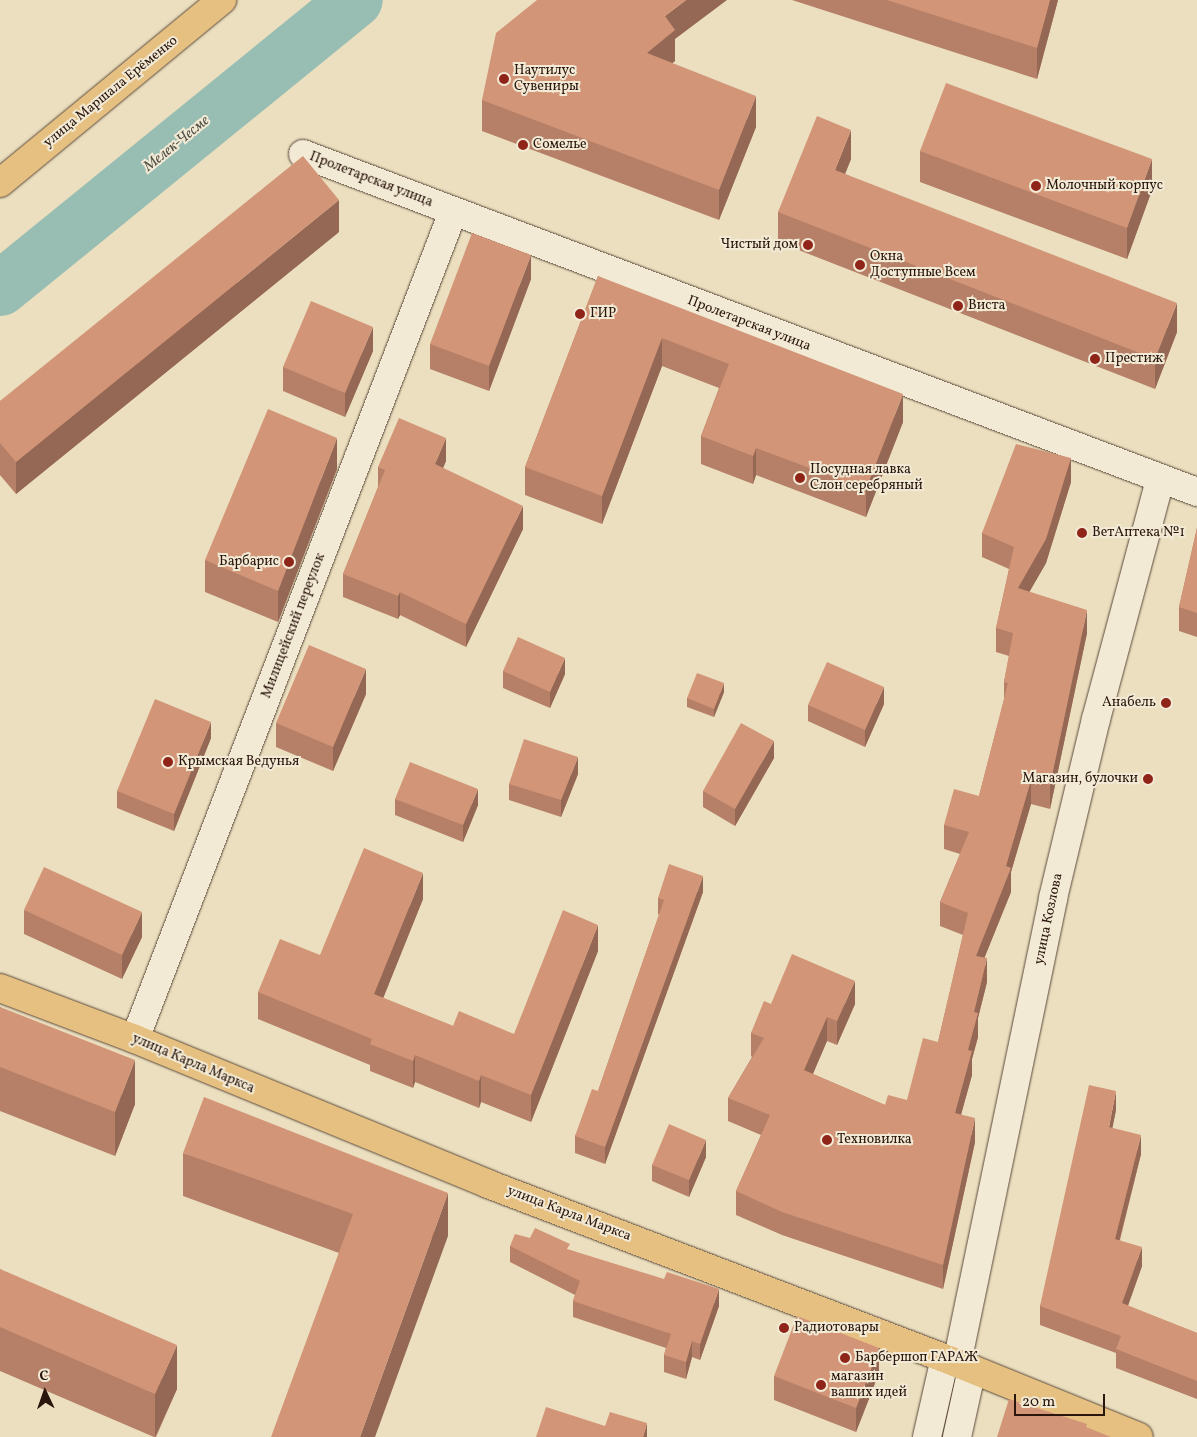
<!DOCTYPE html>
<meta charset="utf-8">
<style>
body{margin:0}
#map{position:relative;width:1197px;height:1437px;overflow:hidden;background:#ebdfbf;font-family:Vollkorn,serif}
div>[style]{position:absolute}
.river>*{height:55px;margin:-27.5px;padding:0 27.5px;transform-origin:27.5px;border-radius:27.5px;background:#98bdb2}
.roads{filter:drop-shadow(0 0 1px #5b483a) drop-shadow(0 0 1px #5b483a)}
.minor>*{height:28px;margin:-14px;padding:0 14px;transform-origin:14px;border-radius:14px;background:#f2ead5}
.major>*{height:28px;margin:-14px;padding:0 14px;transform-origin:14px;border-radius:14px;background:#e6c080}
.wall>*{inset:0;background:#b58067}
.shaded-wall>*{inset:0;background:#946854}
.building>*{inset:0;background:#d39578}
.dots>*{width:14px;height:14px;translate:-50% -50%;box-sizing:border-box;border:2px solid #f2ead5;border-radius:50%}
span{translate:-50% -50%;white-space:nowrap;text-align:center;line-height:1.15;-webkit-text-stroke:4px #f2ead5;paint-order:stroke}
.poi-label{font-size:14px;color:#2b160d}
.left{translate:0 -50%;text-align:left}
.right{translate:-100% -50%;text-align:right}
.street-label{font-size:14px;color:#2b160d}
.water-label{font-size:15px;color:#515047;font-style:italic}
.north{position:absolute;left:20px;top:1367px;width:50px;height:50px;-webkit-text-stroke:4px #f2ead5;paint-order:stroke;rotate:357deg;font-size:14px;font-weight:700;line-height:20px;text-align:center;color:#2b160d}
.north::after{content:'';display:block;margin:auto;width:18px;height:22px;background:#2b160d;clip-path:polygon(50% 0,100% 100%,50% 72%,0 100%)}
.scale{position:absolute;left:1014px;top:1394px;width:91px;height:22px;box-sizing:border-box;border:2px solid #2b160d;border-top:0;padding-left:6px;font-size:15px;line-height:18px;white-space:nowrap;color:#2b160d;-webkit-text-stroke:4px #f2ead5;paint-order:stroke}
</style>
<div id="map">
<div class="river">
<i style="left:0;top:288px;width:457px;rotate:-39.1deg"></i>
</div>
<div class="roads">
<div class="minor">
<i style="left:303px;top:154px;width:956px;rotate:20.71deg"></i>
<i style="left:135px;top:1039px;width:886px;rotate:-68.97deg"></i>
<i style="left:957px;top:1363px;width:475px;rotate:-78.3deg"></i>
<i style="left:1053px;top:898px;width:184px;rotate:-76.5deg"></i>
<i style="left:1096px;top:719px;width:247px;rotate:-75deg"></i>
<i style="left:927px;top:1437px;width:81px;rotate:-77.2deg"></i>
<i style="left:957px;top:1437px;width:70px;rotate:-77.6deg"></i>
</div>
<div class="major">
<i style="left:0;top:183px;width:288px;rotate:-39.5deg"></i>
<i style="left:0;top:988px;width:144px;rotate:20.7deg"></i>
<i style="left:135px;top:1039px;width:382px;rotate:22.3deg"></i>
<i style="left:488px;top:1184px;width:502px;rotate:20.89deg"></i>
<i style="left:957px;top:1363px;width:196px;rotate:22.1deg"></i>
</div>
</div>
<div class="wall">
<i style="clip-path:polygon(792px 0,1058px 0,1037px 79px)"></i>
<i style="clip-path:polygon(675px 39px,675px 61px,672px 63px,756px 127px,719px 220px,482px 131px,482px 100px)"></i>
<i style="clip-path:polygon(920px 151px,1152px 190px,1127px 259px,920px 182px)"></i>
<i style="clip-path:polygon(851px 159px,845px 174px,1177px 332px,1155px 389px,778px 242px,778px 212px)"></i>
<i style="clip-path:polygon(339px 232px,16px 494px,0 475px,0 401px)"></i>
<i style="clip-path:polygon(598px 276px,903px 422px,866px 517px,756px 475px,753px 484px,701px 464px,701px 436px,719px 388px,662px 366px,602px 524px,525px 495px,525px 467px)"></i>
<i style="clip-path:polygon(531px 279px,489px 391px,430px 369px,430px 344px)"></i>
<i style="clip-path:polygon(373px 351px,345px 417px,283px 391px,283px 367px)"></i>
<i style="clip-path:polygon(446px 461px,443px 468px,523px 529px,466px 647px,400px 615px,398px 619px,343px 597px,343px 574px,378px 487px,378px 467px)"></i>
<i style="clip-path:polygon(337px 469px,278px 622px,205px 592px,205px 560px)"></i>
<i style="clip-path:polygon(1071px 482px,1046px 563px,1029px 592px,1087px 633px,1050px 809px,1031px 804px,1011px 872px,1011px 892px,984px 958px,987px 982px,978px 1018px,978px 1037px,972px 1059px,972px 1075px,961px 1114px,975px 1142px,943px 1289px,782px 1235px,736px 1215px,736px 1191px,761px 1135px,728px 1121px,728px 1098px,752px 1057px,751px 1056px,751px 1033px,771px 1004px,855px 1004px,837px 1045px,827px 1041px,813px 1074px,885px 1105px,907px 1100px,938px 1042px,963px 935px,940px 926px,940px 902px,960px 854px,944px 849px,944px 825px,979px 796px,1004px 700px,1004px 682px,1009px 656px,996px 652px,996px 628px,1009px 569px,982px 557px,982px 533px)"></i>
<i style="clip-path:polygon(1197px 528px,1197px 637px,1179px 631px,1179px 607px)"></i>
<i style="clip-path:polygon(503px 671px,565px 674px,550px 708px,503px 688px)"></i>
<i style="clip-path:polygon(724px 692px,714px 717px,687px 707px,687px 698px)"></i>
<i style="clip-path:polygon(366px 694px,333px 771px,276px 747px,276px 723px)"></i>
<i style="clip-path:polygon(884px 704px,865px 747px,808px 721px,808px 705px)"></i>
<i style="clip-path:polygon(211px 738px,174px 831px,117px 808px,117px 791px)"></i>
<i style="clip-path:polygon(774px 758px,735px 826px,703px 807px,703px 791px)"></i>
<i style="clip-path:polygon(578px 774px,561px 817px,509px 800px,509px 784px)"></i>
<i style="clip-path:polygon(395px 799px,478px 805px,463px 842px,395px 815px)"></i>
<i style="clip-path:polygon(703px 892px,605px 1164px,575px 1153px,575px 1136px,598px 1091px,659px 915px,658px 914px,658px 898px)"></i>
<i style="clip-path:polygon(423px 899px,383px 998px,453px 1026px,514px 1034px,598px 951px,531px 1122px,481px 1102px,479px 1108px,415px 1082px,413px 1088px,370px 1071px,370px 1065px,258px 1019px,258px 992px,320px 955px)"></i>
<i style="clip-path:polygon(24px 910px,142px 937px,122px 979px,24px 934px)"></i>
<i style="clip-path:polygon(0 1007px,135px 1104px,115px 1156px,0 1111px)"></i>
<i style="clip-path:polygon(1116px 1110px,1112px 1128px,1141px 1154px,1120px 1240px,1142px 1266px,1128px 1306px,1197px 1333px,1197px 1399px,1116px 1368px,1116px 1353px,1040px 1325px,1040px 1306px)"></i>
<i style="clip-path:polygon(183px 1153px,448px 1236px,339px 1253px,183px 1196px)"></i>
<i style="clip-path:polygon(706px 1157px,689px 1197px,652px 1181px,652px 1165px)"></i>
<i style="clip-path:polygon(510px 1246px,570px 1250px,719px 1306px,700px 1360px,692px 1357px,686px 1379px,664px 1372px,664px 1355px,666px 1348px,573px 1317px,573px 1301px,575px 1295px,510px 1262px)"></i>
<i style="clip-path:polygon(0 1269px,177px 1389px,156px 1437px,154px 1437px,0 1371px)"></i>
<i style="clip-path:polygon(879px 1373px,856px 1432px,774px 1400px,774px 1376px)"></i>
</div>
<div class="shaded-wall">
<i style="clip-path:polygon(686px 0,727px 0,675px 39px,675px 61px,647px 84px,647px 53px,665px 16px)"></i>
<i style="clip-path:polygon(1050px 0,1058px 0,1037px 79px,1037px 48px)"></i>
<i style="clip-path:polygon(756px 96px,756px 127px,719px 220px,719px 190px)"></i>
<i style="clip-path:polygon(851px 130px,851px 159px,835px 199px,835px 170px)"></i>
<i style="clip-path:polygon(1152px 159px,1152px 190px,1127px 259px,1127px 228px)"></i>
<i style="clip-path:polygon(339px 200px,339px 232px,16px 494px,16px 462px)"></i>
<i style="clip-path:polygon(531px 255px,531px 279px,489px 391px,489px 366px)"></i>
<i style="clip-path:polygon(1177px 303px,1177px 332px,1155px 389px,1155px 359px)"></i>
<i style="clip-path:polygon(373px 327px,373px 351px,345px 417px,345px 393px)"></i>
<i style="clip-path:polygon(662px 338px,662px 366px,602px 524px,602px 496px)"></i>
<i style="clip-path:polygon(903px 394px,903px 422px,866px 517px,866px 489px)"></i>
<i style="clip-path:polygon(337px 438px,337px 469px,278px 622px,278px 591px)"></i>
<i style="clip-path:polygon(446px 438px,446px 461px,435px 487px,435px 464px)"></i>
<i style="clip-path:polygon(756px 448px,756px 475px,753px 484px,753px 456px)"></i>
<i style="clip-path:polygon(1071px 458px,1071px 482px,1046px 563px,1018px 612px,1018px 588px)"></i>
<i style="clip-path:polygon(523px 506px,523px 529px,466px 647px,466px 624px)"></i>
<i style="clip-path:polygon(400px 592px,400px 615px,398px 619px,398px 596px)"></i>
<i style="clip-path:polygon(1087px 610px,1087px 633px,1050px 809px,1050px 785px)"></i>
<i style="clip-path:polygon(565px 658px,565px 674px,550px 708px,550px 692px)"></i>
<i style="clip-path:polygon(366px 669px,366px 694px,333px 771px,333px 747px)"></i>
<i style="clip-path:polygon(724px 683px,724px 692px,714px 717px,714px 709px)"></i>
<i style="clip-path:polygon(884px 687px,884px 704px,865px 747px,865px 730px)"></i>
<i style="clip-path:polygon(211px 722px,211px 738px,174px 831px,174px 814px)"></i>
<i style="clip-path:polygon(774px 741px,774px 758px,735px 826px,735px 809px)"></i>
<i style="clip-path:polygon(578px 757px,578px 774px,561px 817px,561px 800px)"></i>
<i style="clip-path:polygon(1031px 780px,1031px 804px,1011px 872px,1011px 892px,976px 979px,976px 956px,1006px 866px)"></i>
<i style="clip-path:polygon(478px 789px,478px 805px,463px 842px,463px 825px)"></i>
<i style="clip-path:polygon(423px 873px,423px 899px,374px 1021px,374px 994px)"></i>
<i style="clip-path:polygon(703px 876px,703px 892px,605px 1164px,605px 1147px)"></i>
<i style="clip-path:polygon(142px 912px,142px 937px,122px 979px,122px 955px)"></i>
<i style="clip-path:polygon(598px 925px,598px 951px,531px 1122px,531px 1095px)"></i>
<i style="clip-path:polygon(987px 958px,987px 982px,978px 1018px,978px 1037px,972px 1059px,972px 1075px,955px 1137px,955px 1113px,968px 1050px,974px 1012px)"></i>
<i style="clip-path:polygon(855px 981px,855px 1004px,837px 1045px,837px 1021px)"></i>
<i style="clip-path:polygon(827px 1017px,827px 1041px,804px 1094px,804px 1070px)"></i>
<i style="clip-path:polygon(415px 1055px,415px 1082px,413px 1088px,413px 1061px)"></i>
<i style="clip-path:polygon(135px 1060px,135px 1104px,115px 1156px,115px 1112px)"></i>
<i style="clip-path:polygon(481px 1075px,481px 1102px,479px 1108px,479px 1081px)"></i>
<i style="clip-path:polygon(1116px 1091px,1116px 1110px,1109px 1145px,1109px 1127px)"></i>
<i style="clip-path:polygon(975px 1118px,975px 1142px,943px 1289px,943px 1265px)"></i>
<i style="clip-path:polygon(1141px 1135px,1141px 1154px,1115px 1257px,1115px 1239px)"></i>
<i style="clip-path:polygon(706px 1140px,706px 1157px,689px 1197px,689px 1180px)"></i>
<i style="clip-path:polygon(448px 1193px,448px 1236px,375px 1437px,360px 1437px)"></i>
<i style="clip-path:polygon(1142px 1247px,1142px 1266px,1122px 1322px,1122px 1303px)"></i>
<i style="clip-path:polygon(719px 1289px,719px 1306px,700px 1360px,700px 1344px)"></i>
<i style="clip-path:polygon(692px 1341px,692px 1357px,686px 1379px,686px 1362px)"></i>
<i style="clip-path:polygon(177px 1345px,177px 1389px,155px 1437px,155px 1394px)"></i>
<i style="clip-path:polygon(879px 1348px,879px 1373px,856px 1432px,856px 1408px)"></i>
<i style="clip-path:polygon(647px 1423px,647px 1437px,643px 1437px)"></i>
</div>
<div class="building">
<i style="clip-path:polygon(537px 0,686px 0,665px 16px,675px 30px,647px 53px,756px 96px,719px 190px,482px 100px,496px 33px)"></i>
<i style="clip-path:polygon(887px 0,1050px 0,1037px 48px)"></i>
<i style="clip-path:polygon(946px 83px,1152px 159px,1127px 228px,920px 151px)"></i>
<i style="clip-path:polygon(817px 116px,851px 130px,835px 170px,1177px 303px,1155px 359px,778px 212px)"></i>
<i style="clip-path:polygon(303px 156px,339px 200px,16px 462px,0 443px,0 401px)"></i>
<i style="clip-path:polygon(472px 233px,531px 255px,489px 366px,430px 344px)"></i>
<i style="clip-path:polygon(598px 276px,903px 394px,866px 489px,756px 448px,753px 456px,701px 436px,729px 364px,662px 338px,602px 496px,525px 467px)"></i>
<i style="clip-path:polygon(311px 301px,373px 327px,345px 393px,283px 367px)"></i>
<i style="clip-path:polygon(268px 409px,337px 438px,278px 591px,205px 560px)"></i>
<i style="clip-path:polygon(399px 418px,446px 438px,435px 464px,523px 506px,466px 624px,400px 592px,398px 596px,343px 574px,385px 470px,378px 467px)"></i>
<i style="clip-path:polygon(1016px 444px,1071px 458px,1046px 539px,1018px 588px,1087px 610px,1050px 785px,1031px 780px,1006px 866px,1011px 868px,976px 956px,987px 958px,974px 1012px,978px 1013px,968px 1050px,972px 1051px,955px 1113px,975px 1118px,943px 1265px,782px 1212px,736px 1191px,770px 1115px,728px 1098px,764px 1038px,751px 1033px,764px 1001px,771px 1004px,792px 954px,855px 981px,837px 1021px,827px 1017px,804px 1070px,885px 1105px,888px 1095px,907px 1100px,923px 1038px,938px 1042px,968px 913px,940px 902px,969px 832px,944px 825px,954px 789px,979px 796px,1008px 683px,1004px 682px,1013px 633px,996px 628px,1014px 547px,982px 533px)"></i>
<i style="clip-path:polygon(1197px 528px,1197px 613px,1179px 607px)"></i>
<i style="clip-path:polygon(518px 637px,565px 658px,550px 692px,503px 671px)"></i>
<i style="clip-path:polygon(309px 645px,366px 669px,333px 747px,276px 723px)"></i>
<i style="clip-path:polygon(827px 662px,884px 687px,865px 730px,808px 705px)"></i>
<i style="clip-path:polygon(697px 673px,724px 683px,714px 709px,687px 698px)"></i>
<i style="clip-path:polygon(155px 699px,211px 722px,174px 814px,117px 791px)"></i>
<i style="clip-path:polygon(741px 723px,774px 741px,735px 809px,703px 791px)"></i>
<i style="clip-path:polygon(524px 739px,578px 757px,561px 800px,509px 784px)"></i>
<i style="clip-path:polygon(410px 762px,478px 789px,463px 825px,395px 799px)"></i>
<i style="clip-path:polygon(364px 848px,423px 873px,374px 994px,453px 1026px,459px 1011px,514px 1034px,563px 910px,598px 925px,531px 1095px,481px 1075px,479px 1081px,415px 1055px,413px 1061px,370px 1044px,372px 1039px,258px 992px,280px 939px,320px 955px)"></i>
<i style="clip-path:polygon(669px 864px,703px 876px,605px 1147px,575px 1136px,592px 1089px,598px 1091px,664px 900px,658px 898px)"></i>
<i style="clip-path:polygon(44px 867px,142px 912px,122px 955px,24px 910px)"></i>
<i style="clip-path:polygon(0 1007px,135px 1060px,115px 1112px,0 1067px)"></i>
<i style="clip-path:polygon(1089px 1085px,1116px 1091px,1109px 1127px,1141px 1135px,1115px 1239px,1142px 1247px,1122px 1303px,1197px 1333px,1197px 1381px,1116px 1349px,1121px 1336px,1040px 1306px)"></i>
<i style="clip-path:polygon(204px 1097px,448px 1193px,360px 1437px,271px 1437px,353px 1214px,183px 1153px)"></i>
<i style="clip-path:polygon(669px 1124px,706px 1140px,689px 1180px,652px 1165px)"></i>
<i style="clip-path:polygon(535px 1228px,570px 1244px,567px 1249px,664px 1279px,667px 1272px,719px 1289px,700px 1344px,692px 1341px,686px 1362px,664px 1355px,671px 1334px,573px 1301px,580px 1281px,510px 1246px,515px 1234px,530px 1238px)"></i>
<i style="clip-path:polygon(0 1269px,177px 1345px,155px 1394px,0 1327px)"></i>
<i style="clip-path:polygon(797px 1316px,879px 1348px,856px 1408px,774px 1376px)"></i>
<i style="clip-path:polygon(1009px 1399px,1087px 1424px,1086px 1427px,1111px 1437px,997px 1437px)"></i>
<i style="clip-path:polygon(546px 1407px,605px 1426px,610px 1412px,647px 1423px,643px 1437px,536px 1437px)"></i>
</div>
<div class="dots">
<i style="left:504px;top:79px;background:#8f2418"></i>
<i style="left:523px;top:145px;background:#8f2418"></i>
<i style="left:1036px;top:186px;background:#8f2418"></i>
<i style="left:808px;top:245px;background:#8f2418"></i>
<i style="left:860px;top:265px;background:#8f2418"></i>
<i style="left:958px;top:306px;background:#8f2418"></i>
<i style="left:580px;top:314px;background:#8f2418"></i>
<i style="left:1095px;top:359px;background:#8f2418"></i>
<i style="left:800px;top:478px;background:#8f2418"></i>
<i style="left:1082px;top:533px;background:#8f2418"></i>
<i style="left:289px;top:562px;background:#8f2418"></i>
<i style="left:1166px;top:703px;background:#8f2418"></i>
<i style="left:168px;top:762px;background:#8f2418"></i>
<i style="left:1148px;top:779px;background:#8f2418"></i>
<i style="left:827px;top:1140px;background:#8f2418"></i>
<i style="left:784px;top:1328px;background:#8f2418"></i>
<i style="left:845px;top:1358px;background:#8f2418"></i>
<i style="left:821px;top:1385px;background:#8f2418"></i>
</div>
<div class="poi-label">
<span class="left" style="left:514px;top:79px">Наутилус<br>Сувениры</span>
<span class="left" style="left:533px;top:145px">Сомелье</span>
<span class="left" style="left:1046px;top:186px">Молочный корпус</span>
<span class="right" style="left:798px;top:245px">Чистый дом</span>
<span class="left" style="left:870px;top:265px">Окна<br>Доступные Всем</span>
<span class="left" style="left:968px;top:306px">Виста</span>
<span class="left" style="left:590px;top:314px">ГИР</span>
<span class="left" style="left:1105px;top:359px">Престиж</span>
<span class="left" style="left:810px;top:478px">Посудная лавка<br>Слон серебряный</span>
<span class="left" style="left:1092px;top:533px">ВетАптека №1</span>
<span class="right" style="left:279px;top:562px">Барбарис</span>
<span class="right" style="left:1156px;top:703px">Анабель</span>
<span class="left" style="left:178px;top:762px">Крымская Ведунья</span>
<span class="right" style="left:1138px;top:779px">Магазин, булочки</span>
<span class="left" style="left:837px;top:1140px">Техновилка</span>
<span class="left" style="left:794px;top:1328px">Радиотовары</span>
<span class="left" style="left:855px;top:1358px">Барбершоп ГАРАЖ</span>
<span class="left" style="left:831px;top:1385px">магазин<br>ваших идей</span>
</div>
<div class="street-label">
<span style="left:111px;top:92px;rotate:-39deg">улица Маршала Ерёменко</span>
<span style="left:371px;top:180px;rotate:21deg">Пролетарская улица</span>
<span style="left:749px;top:324px;rotate:21deg">Пролетарская улица</span>
<span style="left:294px;top:626px;rotate:-69deg">Милицейский переулок</span>
<span style="left:1049px;top:919px;rotate:-78deg">улица Козлова</span>
<span style="left:193px;top:1064px;rotate:23deg">улица Карла Маркса</span>
<span style="left:569px;top:1214px;rotate:21deg">улица Карла Маркса</span>
</div>
<div class="water-label">
<span style="left:177px;top:144px;rotate:-39deg">Мелек-Чесме</span>
</div>
<div class="north">С</div>
<div class="scale">20 m</div>
</div>
